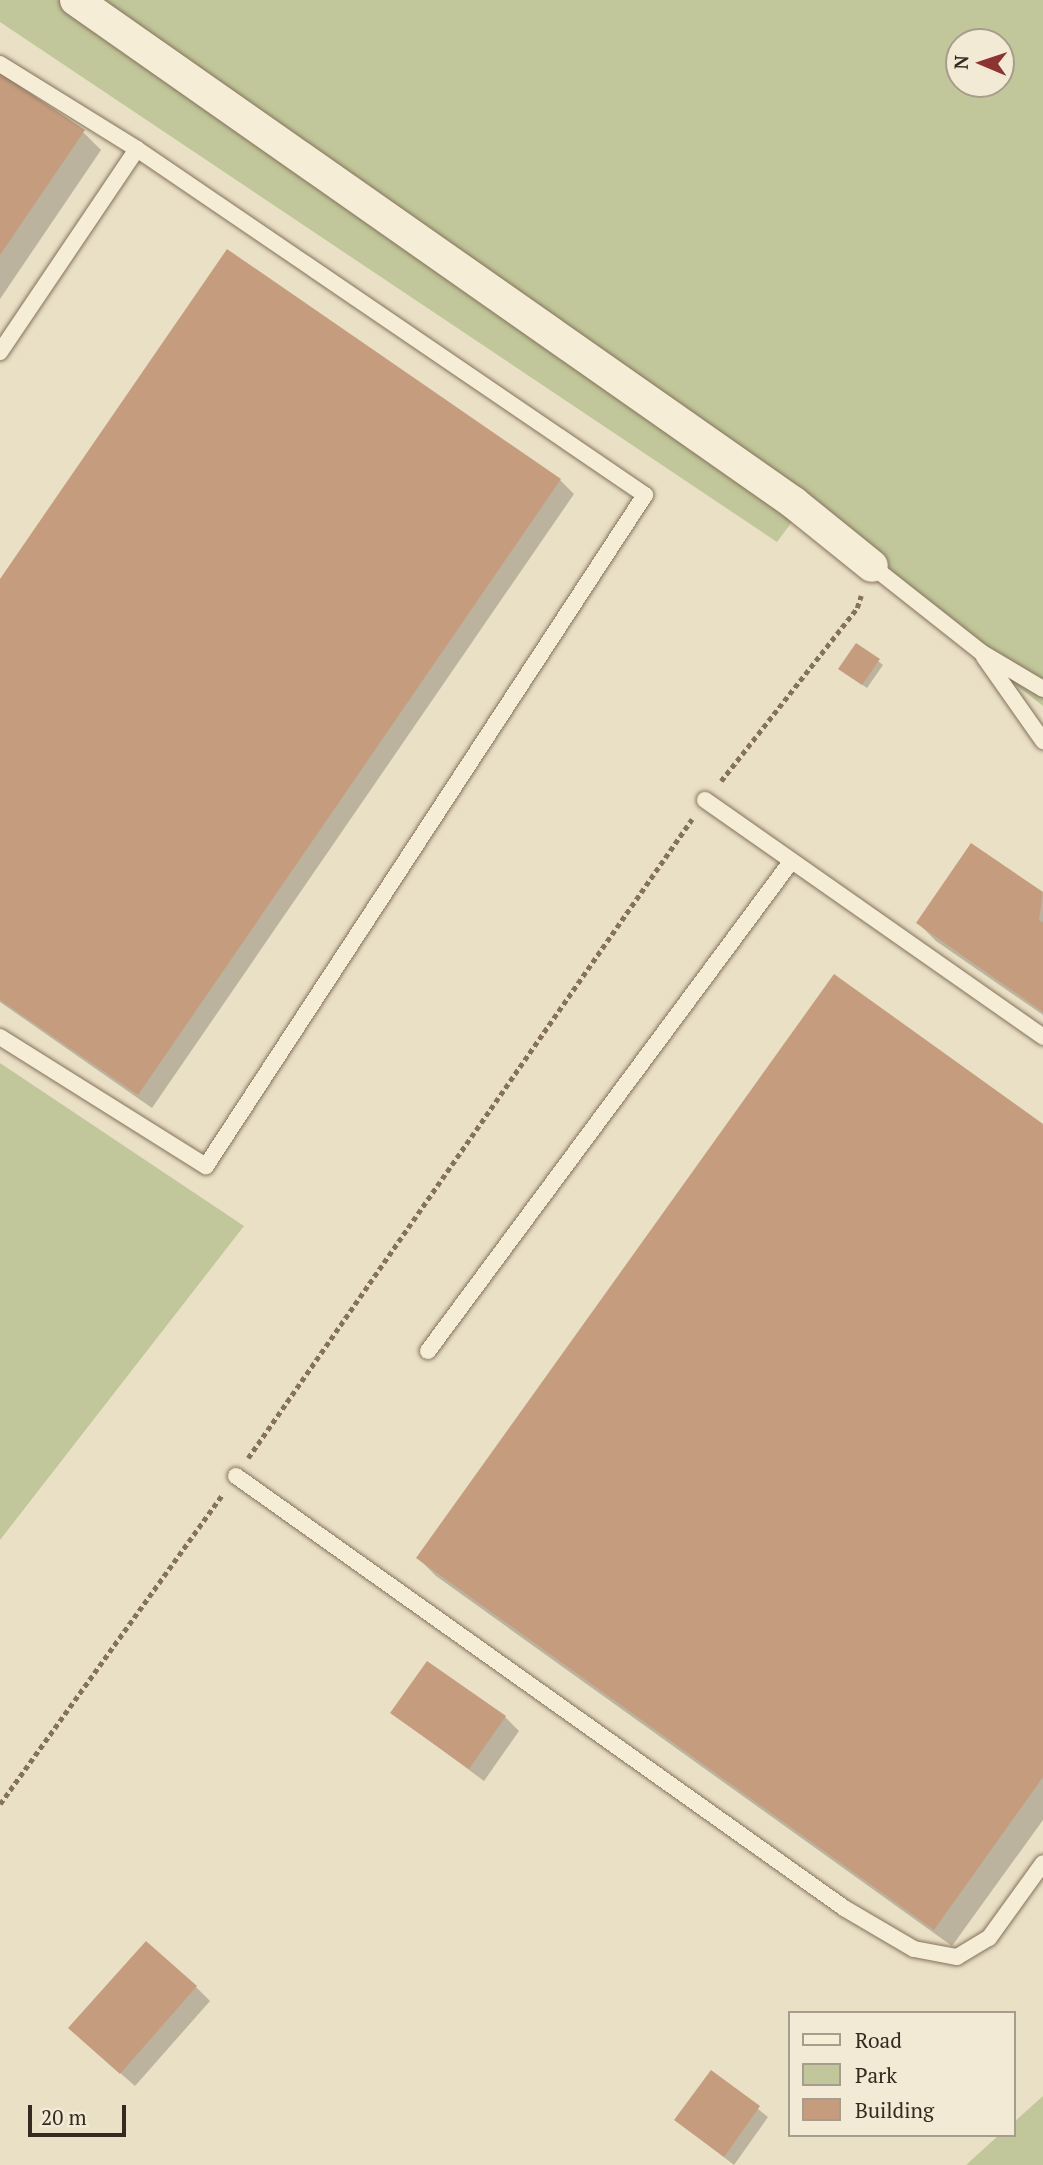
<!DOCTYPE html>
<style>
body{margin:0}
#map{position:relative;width:1043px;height:2165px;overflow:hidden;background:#eae0c5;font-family:"PT Serif",serif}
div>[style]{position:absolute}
.green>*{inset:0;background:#c1c79a}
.shadow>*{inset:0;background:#0003}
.building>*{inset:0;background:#c59d7e}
.path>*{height:4.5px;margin-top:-2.25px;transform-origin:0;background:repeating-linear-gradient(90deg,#84725c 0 5px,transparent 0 8.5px)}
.roads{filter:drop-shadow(0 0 2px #84725c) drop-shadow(0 0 2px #84725c)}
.service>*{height:16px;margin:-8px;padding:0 8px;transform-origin:8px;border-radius:8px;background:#f6edd7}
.minor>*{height:32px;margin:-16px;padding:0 16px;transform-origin:16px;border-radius:16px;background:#f6edd7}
span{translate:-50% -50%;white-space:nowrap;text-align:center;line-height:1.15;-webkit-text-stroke:5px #f2ead4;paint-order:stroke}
.legend{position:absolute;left:788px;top:2011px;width:228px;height:126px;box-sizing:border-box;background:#f2ead4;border:2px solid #a69d8c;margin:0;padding:9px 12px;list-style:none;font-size:21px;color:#352a1f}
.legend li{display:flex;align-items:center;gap:14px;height:35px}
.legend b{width:35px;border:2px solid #a69d8c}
.north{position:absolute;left:945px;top:28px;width:70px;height:70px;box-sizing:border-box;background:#f2ead4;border:2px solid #a69d8c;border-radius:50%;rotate:272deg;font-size:19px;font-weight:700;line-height:28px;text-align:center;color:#352a1f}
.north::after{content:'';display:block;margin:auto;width:24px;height:32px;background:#8d3332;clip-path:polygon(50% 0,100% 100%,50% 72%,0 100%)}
.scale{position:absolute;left:28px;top:2105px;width:98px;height:32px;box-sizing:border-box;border:4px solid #352a1f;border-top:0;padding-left:9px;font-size:21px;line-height:24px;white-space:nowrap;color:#352a1f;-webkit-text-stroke:5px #f2ead4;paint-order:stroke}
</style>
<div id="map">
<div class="green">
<i style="clip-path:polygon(evenodd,0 0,1043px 0,1043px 706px,797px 515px,777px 542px,0 22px,0 0,959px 42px,1001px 42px,1001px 84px,959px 84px,959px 42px)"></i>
<i style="clip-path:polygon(0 1063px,244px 1226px,0 1540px)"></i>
<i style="clip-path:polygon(1043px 2096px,1043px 2165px,966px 2165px,999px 2135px,1013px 2135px,1013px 2123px)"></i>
</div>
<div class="shadow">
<i style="clip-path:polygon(0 75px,83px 132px,101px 150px,0 299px)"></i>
<i style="clip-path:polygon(560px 480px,574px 494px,152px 1108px,0 1002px,0 582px)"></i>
<i style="clip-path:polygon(878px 661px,883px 665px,867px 688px,845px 673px)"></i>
<i style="clip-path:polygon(972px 845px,1043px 895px,1043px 1015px,936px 941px,918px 923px)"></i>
<i style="clip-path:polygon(1043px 1126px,1043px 1820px,952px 1946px,436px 1576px,418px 1558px)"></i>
<i style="clip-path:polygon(392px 1713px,505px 1717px,519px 1731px,484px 1781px)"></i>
<i style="clip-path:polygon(196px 1987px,210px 2001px,135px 2086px,85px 2042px)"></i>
<i style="clip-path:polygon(711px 2072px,768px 2117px,734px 2165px,676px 2120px)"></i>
</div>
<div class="building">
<i style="clip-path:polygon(0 73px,85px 130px,0 255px)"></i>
<i style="clip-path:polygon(227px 249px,561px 479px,138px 1095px,0 1000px,0 579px)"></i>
<i style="clip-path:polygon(856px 643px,880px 659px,862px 685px,838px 669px)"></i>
<i style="clip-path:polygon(971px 843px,1043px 892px,1039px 920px,1043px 923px,1043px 1012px,916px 923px)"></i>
<i style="clip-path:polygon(834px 974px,1043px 1124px,1043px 1777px,934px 1930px,416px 1558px)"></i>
<i style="clip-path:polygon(427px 1661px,506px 1716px,469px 1769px,390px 1713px)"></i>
<i style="clip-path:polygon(146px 1941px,197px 1986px,120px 2074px,68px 2028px)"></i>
<i style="clip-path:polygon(711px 2070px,760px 2106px,724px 2157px,674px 2120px)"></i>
</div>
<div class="path">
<i style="left:721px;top:781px;width:220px;rotate:-51.8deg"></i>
<i style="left:857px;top:608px;width:13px;rotate:-72deg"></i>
<i style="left:248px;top:1458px;width:778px;rotate:-55.21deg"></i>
<i style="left:0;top:1804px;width:382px;rotate:-54.3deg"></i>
</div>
<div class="roads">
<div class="service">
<i style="left:0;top:64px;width:161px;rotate:31.8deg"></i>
<i style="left:137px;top:149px;width:245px;rotate:124deg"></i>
<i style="left:872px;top:566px;width:139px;rotate:38.3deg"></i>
<i style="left:981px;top:652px;width:72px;rotate:30.8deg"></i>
<i style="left:984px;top:657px;width:103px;rotate:54.9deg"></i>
<i style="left:705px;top:800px;width:413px;rotate:35deg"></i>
<i style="left:0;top:1037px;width:243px;rotate:32.1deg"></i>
<i style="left:206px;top:1166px;width:802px;rotate:-56.81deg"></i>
<i style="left:645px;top:495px;width:615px;rotate:-145.74deg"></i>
<i style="left:428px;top:1351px;width:608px;rotate:-53.43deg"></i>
<i style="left:236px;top:1476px;width:746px;rotate:35.39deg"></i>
<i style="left:844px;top:1908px;width:81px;rotate:30.4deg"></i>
<i style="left:914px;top:1949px;width:44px;rotate:10.5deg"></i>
<i style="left:957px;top:1957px;width:37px;rotate:-31deg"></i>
<i style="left:989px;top:1938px;width:92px;rotate:-54.2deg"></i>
</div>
<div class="minor">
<i style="left:76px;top:0;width:877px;rotate:35.01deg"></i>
<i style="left:794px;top:503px;width:100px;rotate:38.9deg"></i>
</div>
</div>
<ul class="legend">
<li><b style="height:9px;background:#f6edd7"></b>Road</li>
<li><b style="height:19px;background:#c1c79a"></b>Park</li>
<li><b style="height:19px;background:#c59d7e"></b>Building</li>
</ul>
<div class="north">N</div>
<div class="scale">20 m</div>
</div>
